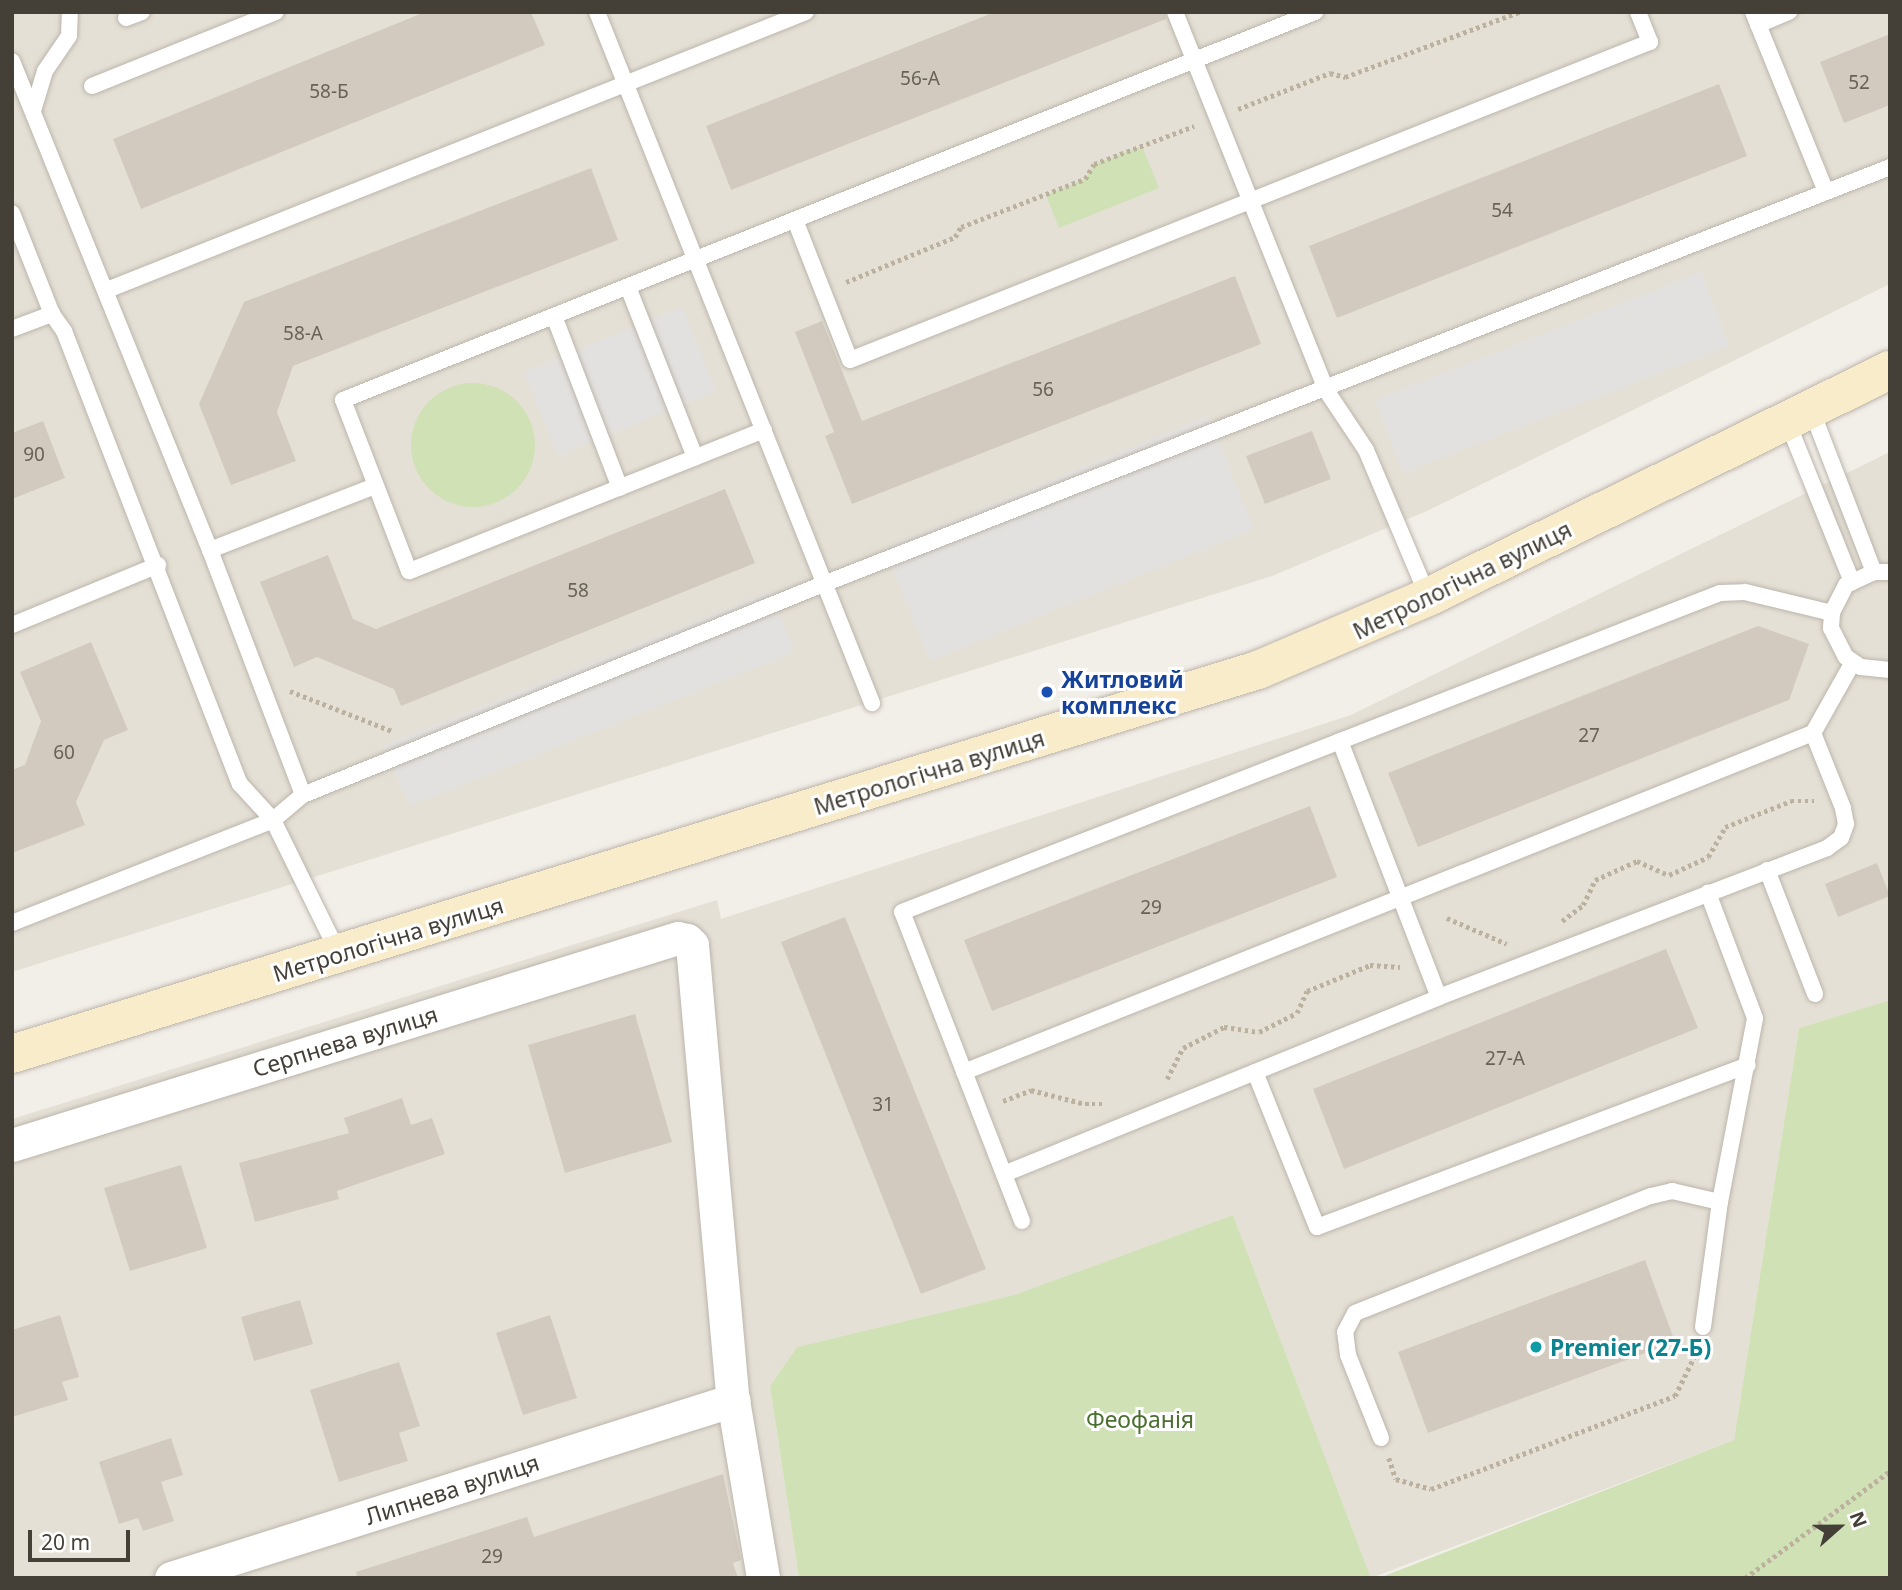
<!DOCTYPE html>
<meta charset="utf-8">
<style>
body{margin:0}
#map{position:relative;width:1902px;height:1590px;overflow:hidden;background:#f2eee8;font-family:"Noto Sans",sans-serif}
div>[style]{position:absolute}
.residential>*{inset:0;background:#e5e0d6}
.green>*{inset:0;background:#cfe1b5}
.round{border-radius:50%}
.parking>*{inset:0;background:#e3e1df}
.building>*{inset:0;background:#d2cabe}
.path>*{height:4.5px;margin-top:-2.25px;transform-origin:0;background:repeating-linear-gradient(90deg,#bcb19e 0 3.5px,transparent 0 7px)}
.roads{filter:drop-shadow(0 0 2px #bcb5ab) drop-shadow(0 0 2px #bcb5ab)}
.lane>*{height:16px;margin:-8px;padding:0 8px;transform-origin:8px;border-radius:8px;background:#fff}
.street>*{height:33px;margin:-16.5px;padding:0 16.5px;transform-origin:16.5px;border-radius:16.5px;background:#fff}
.secondary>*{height:38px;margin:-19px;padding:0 19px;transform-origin:19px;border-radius:19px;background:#f8eccb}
.dots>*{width:19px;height:19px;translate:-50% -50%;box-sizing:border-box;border:4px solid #fff;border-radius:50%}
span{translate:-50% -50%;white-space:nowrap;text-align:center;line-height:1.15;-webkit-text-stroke:6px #fff;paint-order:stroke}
.number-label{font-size:19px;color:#686259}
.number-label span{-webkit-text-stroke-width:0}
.street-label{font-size:23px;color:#443f37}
.transit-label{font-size:23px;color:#164399;font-weight:700}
.left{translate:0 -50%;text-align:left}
.culture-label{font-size:23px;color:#0d838f;font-weight:700}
.park-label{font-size:23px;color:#4b6f31}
.frame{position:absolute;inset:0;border:14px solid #443f37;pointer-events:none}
.north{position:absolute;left:1804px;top:1492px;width:70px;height:70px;-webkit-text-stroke:5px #fff;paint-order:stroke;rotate:69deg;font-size:19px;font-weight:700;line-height:28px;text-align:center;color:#443f37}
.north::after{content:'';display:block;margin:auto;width:24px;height:32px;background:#443f37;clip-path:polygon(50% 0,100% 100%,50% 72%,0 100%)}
.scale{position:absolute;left:28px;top:1530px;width:102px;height:32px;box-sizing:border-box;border:4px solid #443f37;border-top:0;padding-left:9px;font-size:21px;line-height:24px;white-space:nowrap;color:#443f37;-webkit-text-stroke:5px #fff;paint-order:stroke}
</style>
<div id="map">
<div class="residential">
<i style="clip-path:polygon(12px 12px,1890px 12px,1890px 284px,1427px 511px,1272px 576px,12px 972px)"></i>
<i style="clip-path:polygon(1890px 452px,1890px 1000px,1799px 1028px,1734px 1440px,1371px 1578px,1233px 1215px,1014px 1295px,797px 1347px,770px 1386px,799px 1578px,12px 1578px,12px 1119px,717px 900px,721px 919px,1351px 715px)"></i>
</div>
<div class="green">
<i style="clip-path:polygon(1142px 146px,1159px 188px,1059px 228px,1046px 195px,1085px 179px,1094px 164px)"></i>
<i class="round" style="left:411px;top:383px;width:124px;height:124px"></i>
<i style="clip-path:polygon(1890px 1000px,1890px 1578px,1379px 1578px,1734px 1440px,1799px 1028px)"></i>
<i style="clip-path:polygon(1233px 1215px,1371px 1578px,799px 1578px,770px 1386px,797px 1347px,1014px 1295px)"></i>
</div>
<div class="parking">
<i style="clip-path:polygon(1701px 272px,1729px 346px,1403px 473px,1375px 400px)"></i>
<i style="clip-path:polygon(682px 307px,716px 391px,558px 456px,524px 372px)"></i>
<i style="clip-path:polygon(1208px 416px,1254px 529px,930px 661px,884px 548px)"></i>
<i style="clip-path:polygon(770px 591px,795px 652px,409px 806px,384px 745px)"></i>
</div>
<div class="building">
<i style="clip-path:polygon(425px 12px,531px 12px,545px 45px,141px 209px,113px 139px)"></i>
<i style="clip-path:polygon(995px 12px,1165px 12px,1166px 19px,731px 190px,706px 126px)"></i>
<i style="clip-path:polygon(1890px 34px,1890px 105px,1844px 123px,1820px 62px)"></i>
<i style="clip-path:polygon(1719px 84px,1747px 156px,1337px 318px,1309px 246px)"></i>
<i style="clip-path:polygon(591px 168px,618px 240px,293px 366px,277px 412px,296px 461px,231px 485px,199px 404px,244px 302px)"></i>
<i style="clip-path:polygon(1235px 276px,1261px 344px,852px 504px,825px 436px,834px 432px,795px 332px,822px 321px,862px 421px)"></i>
<i style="clip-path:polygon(43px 421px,65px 478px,12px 499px,12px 433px)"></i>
<i style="clip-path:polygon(1312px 431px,1331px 479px,1265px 504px,1246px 456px)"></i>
<i style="clip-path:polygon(725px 489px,755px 563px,401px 706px,394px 689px,317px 657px,294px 667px,260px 582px,328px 555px,353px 619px,376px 629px)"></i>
<i style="clip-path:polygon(1758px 626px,1809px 644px,1789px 700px,1418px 847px,1388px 773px)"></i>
<i style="clip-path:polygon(91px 642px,128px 730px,104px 740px,76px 802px,85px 825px,12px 853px,12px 770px,25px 765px,41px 721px,20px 672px)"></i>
<i style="clip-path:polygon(1310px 806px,1337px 877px,992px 1011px,964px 940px)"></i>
<i style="clip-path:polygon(1877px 863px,1890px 896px,1838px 917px,1825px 884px)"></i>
<i style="clip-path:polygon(845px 917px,986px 1269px,921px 1294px,781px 942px)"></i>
<i style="clip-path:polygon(1666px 949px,1698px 1028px,1344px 1169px,1313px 1089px)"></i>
<i style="clip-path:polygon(635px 1014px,672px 1142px,565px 1173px,528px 1045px)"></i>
<i style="clip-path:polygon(402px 1098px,411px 1125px,432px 1118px,445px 1154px,337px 1191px,339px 1199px,255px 1222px,239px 1163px,349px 1133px,344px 1118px)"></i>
<i style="clip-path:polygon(181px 1165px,207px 1248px,130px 1271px,104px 1188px)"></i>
<i style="clip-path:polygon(1645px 1260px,1675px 1342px,1428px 1433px,1398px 1352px)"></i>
<i style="clip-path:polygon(300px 1300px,313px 1344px,254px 1361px,241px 1317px)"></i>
<i style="clip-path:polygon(60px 1315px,79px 1377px,62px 1382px,68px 1400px,12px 1417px,12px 1330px)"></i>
<i style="clip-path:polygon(550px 1315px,577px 1398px,523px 1415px,496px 1333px)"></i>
<i style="clip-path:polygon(399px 1362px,420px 1426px,399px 1433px,408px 1461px,339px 1482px,310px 1390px)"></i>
<i style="clip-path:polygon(171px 1438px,183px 1475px,161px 1482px,174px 1521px,143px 1531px,138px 1518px,119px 1524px,99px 1462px)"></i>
<i style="clip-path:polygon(723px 1474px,741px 1560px,733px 1563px,738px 1578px,357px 1578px,356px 1572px,527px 1517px,534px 1537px)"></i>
</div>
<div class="path">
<i style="left:1238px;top:109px;width:99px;rotate:-21.4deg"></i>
<i style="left:1330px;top:73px;width:16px;rotate:15deg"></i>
<i style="left:1345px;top:77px;width:186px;rotate:-20.5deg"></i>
<i style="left:846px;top:282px;width:118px;rotate:-22.4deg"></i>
<i style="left:955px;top:237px;width:12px;rotate:-59deg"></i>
<i style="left:961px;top:227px;width:133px;rotate:-21.2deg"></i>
<i style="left:1085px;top:179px;width:17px;rotate:-59deg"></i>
<i style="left:1094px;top:164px;width:107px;rotate:-20.8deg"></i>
<i style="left:290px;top:691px;width:110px;rotate:21.4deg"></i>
<i style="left:1447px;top:918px;width:65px;rotate:23.4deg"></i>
<i style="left:1562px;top:921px;width:26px;rotate:-37deg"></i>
<i style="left:1583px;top:905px;width:28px;rotate:-64deg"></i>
<i style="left:1595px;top:880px;width:46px;rotate:-24.3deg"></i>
<i style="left:1637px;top:861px;width:35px;rotate:24deg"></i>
<i style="left:1669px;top:875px;width:43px;rotate:-24.8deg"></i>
<i style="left:1708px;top:857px;width:34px;rotate:-60deg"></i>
<i style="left:1725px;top:827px;width:71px;rotate:-21.5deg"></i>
<i style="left:1791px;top:801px;width:23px"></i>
<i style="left:1167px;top:1079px;width:35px;rotate:-63deg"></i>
<i style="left:1183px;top:1048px;width:46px;rotate:-27.1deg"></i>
<i style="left:1224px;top:1027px;width:35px;rotate:8deg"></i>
<i style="left:1259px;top:1032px;width:42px;rotate:-26.6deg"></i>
<i style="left:1297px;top:1013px;width:24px;rotate:-66deg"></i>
<i style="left:1307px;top:991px;width:68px;rotate:-22.4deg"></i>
<i style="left:1370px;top:965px;width:30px;rotate:4deg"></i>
<i style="left:1003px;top:1101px;width:30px;rotate:-21deg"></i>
<i style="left:1031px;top:1090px;width:56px;rotate:14.5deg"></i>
<i style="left:1085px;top:1104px;width:21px"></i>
<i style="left:1389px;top:1458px;width:22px;rotate:72deg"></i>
<i style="left:1396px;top:1479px;width:36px;rotate:16deg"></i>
<i style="left:1431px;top:1489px;width:261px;rotate:-20.9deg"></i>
<i style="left:1675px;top:1396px;width:50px;rotate:-63.9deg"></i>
<i style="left:1745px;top:1578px;width:180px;rotate:-36.4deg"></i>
</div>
<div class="roads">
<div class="lane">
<i style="left:597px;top:12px;width:744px;rotate:68.3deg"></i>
<i style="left:1175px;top:12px;width:407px;rotate:68.2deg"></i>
<i style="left:1326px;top:390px;width:72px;rotate:56.3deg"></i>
<i style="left:1366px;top:450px;width:160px;rotate:67.1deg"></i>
<i style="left:1753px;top:12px;width:194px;rotate:67.9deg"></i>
<i style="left:126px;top:18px;width:17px;rotate:-21deg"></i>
<i style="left:1758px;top:25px;width:34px;rotate:-23deg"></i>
<i style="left:12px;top:61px;width:528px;rotate:67.96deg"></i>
<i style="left:210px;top:550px;width:262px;rotate:69.2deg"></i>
<i style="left:92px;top:86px;width:198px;rotate:-21.9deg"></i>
<i style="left:33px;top:111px;width:42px;rotate:-73.3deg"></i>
<i style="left:45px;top:71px;width:42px;rotate:-55.6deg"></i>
<i style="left:69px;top:36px;width:24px;rotate:-88deg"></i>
<i style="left:12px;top:213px;width:109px;rotate:68.4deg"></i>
<i style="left:52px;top:314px;width:21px;rotate:55deg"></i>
<i style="left:64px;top:331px;width:486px;rotate:68.8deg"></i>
<i style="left:240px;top:784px;width:49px;rotate:47.5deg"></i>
<i style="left:273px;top:820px;width:149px;rotate:63.8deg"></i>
<i style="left:795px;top:220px;width:150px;rotate:68.6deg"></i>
<i style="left:850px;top:360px;width:861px;rotate:-21.68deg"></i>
<i style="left:1650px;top:42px;width:32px;rotate:-112deg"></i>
<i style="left:628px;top:287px;width:183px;rotate:68.5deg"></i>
<i style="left:107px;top:290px;width:752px;rotate:-21.69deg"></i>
<i style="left:554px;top:316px;width:184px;rotate:69deg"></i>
<i style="left:12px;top:329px;width:43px;rotate:-20.6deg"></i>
<i style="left:1811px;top:409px;width:175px;rotate:68.9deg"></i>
<i style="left:1787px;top:421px;width:174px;rotate:68deg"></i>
<i style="left:764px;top:430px;width:382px;rotate:158.3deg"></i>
<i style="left:409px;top:571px;width:183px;rotate:-111.1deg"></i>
<i style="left:343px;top:400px;width:1047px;rotate:-21.76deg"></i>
<i style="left:210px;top:550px;width:177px;rotate:-21.2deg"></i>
<i style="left:1890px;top:572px;width:16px;rotate:180deg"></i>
<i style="left:1874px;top:572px;width:31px;rotate:155deg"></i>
<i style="left:1846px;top:585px;width:31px;rotate:117deg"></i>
<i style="left:1832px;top:613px;width:15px;rotate:94deg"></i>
<i style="left:1831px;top:628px;width:33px;rotate:63deg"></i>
<i style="left:1846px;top:657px;width:18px;rotate:34deg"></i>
<i style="left:1861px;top:667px;width:29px;rotate:6deg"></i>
<i style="left:12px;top:625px;width:158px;rotate:-22.3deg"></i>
<i style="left:1340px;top:741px;width:274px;rotate:68.9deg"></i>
<i style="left:1439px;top:997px;width:416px;rotate:-21deg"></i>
<i style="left:1827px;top:848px;width:17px;rotate:-36deg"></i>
<i style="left:1841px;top:838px;width:15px;rotate:-70deg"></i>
<i style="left:1846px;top:824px;width:16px;rotate:-101deg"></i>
<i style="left:1843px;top:808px;width:81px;rotate:-111.8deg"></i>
<i style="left:1767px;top:870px;width:133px;rotate:68.8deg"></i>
<i style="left:12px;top:923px;width:281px;rotate:-21.5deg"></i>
<i style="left:273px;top:820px;width:39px;rotate:-40deg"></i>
<i style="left:303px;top:795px;width:564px;rotate:-22.07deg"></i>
<i style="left:826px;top:583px;width:1142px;rotate:-21.35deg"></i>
<i style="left:964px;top:1072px;width:914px;rotate:-21.77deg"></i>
<i style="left:1813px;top:733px;width:81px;rotate:-60.6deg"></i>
<i style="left:1255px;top:1072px;width:167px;rotate:68.2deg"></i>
<i style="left:1317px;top:1227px;width:460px;rotate:-20.6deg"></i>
<i style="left:1004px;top:1174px;width:470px;rotate:-22.1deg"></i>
<i style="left:1022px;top:1221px;width:331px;rotate:-111.2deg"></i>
<i style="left:902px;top:912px;width:878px;rotate:-21.3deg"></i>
<i style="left:1720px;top:593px;width:25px;rotate:-2deg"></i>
<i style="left:1745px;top:592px;width:89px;rotate:13.6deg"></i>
<i style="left:1703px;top:1327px;width:126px;rotate:-82.3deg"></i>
<i style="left:1720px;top:1202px;width:187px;rotate:-79.2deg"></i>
<i style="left:1755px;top:1018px;width:134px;rotate:-110.6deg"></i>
<i style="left:1381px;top:1438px;width:89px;rotate:-111.7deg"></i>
<i style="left:1348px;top:1355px;width:23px;rotate:-97deg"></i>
<i style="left:1345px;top:1332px;width:21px;rotate:-62deg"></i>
<i style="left:1355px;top:1313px;width:318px;rotate:-21.6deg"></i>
<i style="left:1651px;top:1196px;width:22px;rotate:-13deg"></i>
<i style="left:1672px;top:1191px;width:49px;rotate:12.9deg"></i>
</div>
<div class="street">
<i style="left:12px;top:1145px;width:697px;rotate:-17.27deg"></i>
<i style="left:678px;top:938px;width:9px;rotate:13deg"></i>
<i style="left:687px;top:940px;width:7px;rotate:45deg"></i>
<i style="left:692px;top:945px;width:457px;rotate:84.9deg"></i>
<i style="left:733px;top:1400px;width:181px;rotate:80.4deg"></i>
<i style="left:171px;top:1578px;width:590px;rotate:-17.57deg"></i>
</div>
<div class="secondary">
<i style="left:12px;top:1054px;width:1304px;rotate:-17.13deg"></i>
<i style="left:1258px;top:670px;width:185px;rotate:-23.2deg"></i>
<i style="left:1428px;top:597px;width:515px;rotate:-26.17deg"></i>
</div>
</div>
<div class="dots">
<i style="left:1047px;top:692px;background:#1a4fb4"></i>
<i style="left:1536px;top:1347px;background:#0f9aa8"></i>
</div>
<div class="number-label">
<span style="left:920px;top:79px">56-А</span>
<span style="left:1859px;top:83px">52</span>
<span style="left:329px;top:92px">58-Б</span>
<span style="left:1502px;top:211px">54</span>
<span style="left:303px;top:334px">58-А</span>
<span style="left:1043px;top:390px">56</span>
<span style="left:34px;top:455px">90</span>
<span style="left:578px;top:591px">58</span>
<span style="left:1589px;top:736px">27</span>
<span style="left:64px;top:753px">60</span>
<span style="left:1151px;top:908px">29</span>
<span style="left:1505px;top:1059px">27-А</span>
<span style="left:883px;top:1105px">31</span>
<span style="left:492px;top:1557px">29</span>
</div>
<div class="street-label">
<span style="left:1462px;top:580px;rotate:-26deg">Метрологічна вулиця</span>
<span style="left:929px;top:772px;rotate:-17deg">Метрологічна вулиця</span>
<span style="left:388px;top:939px;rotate:-17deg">Метрологічна вулиця</span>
<span style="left:345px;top:1041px;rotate:-17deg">Серпнева вулиця</span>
<span style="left:452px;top:1489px;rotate:-18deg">Липнева вулиця</span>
</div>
<div class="transit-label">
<span class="left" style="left:1061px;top:692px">Житловий<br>комплекс</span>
</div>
<div class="culture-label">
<span class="left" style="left:1550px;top:1347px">Premier (27-Б)</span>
</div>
<div class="park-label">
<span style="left:1140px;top:1419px">Феофанія</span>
</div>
<div class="frame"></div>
<div class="north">N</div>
<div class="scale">20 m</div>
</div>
